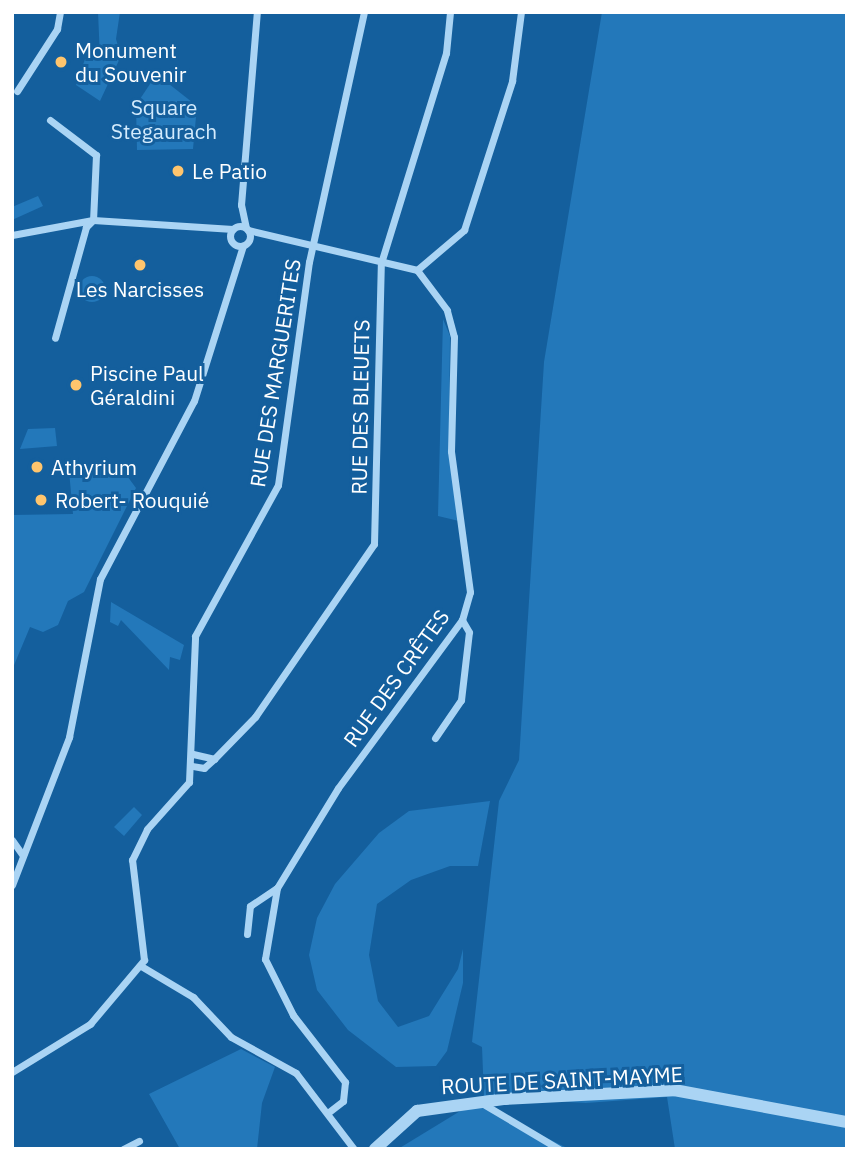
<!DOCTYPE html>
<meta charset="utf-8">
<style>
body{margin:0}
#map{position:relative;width:859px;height:1161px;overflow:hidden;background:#145f9d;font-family:"IBM Plex Sans",sans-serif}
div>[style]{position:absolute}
.green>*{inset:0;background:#2378ba}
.round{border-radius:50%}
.minor>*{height:7px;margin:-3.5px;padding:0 3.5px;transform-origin:3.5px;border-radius:3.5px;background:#aad4f4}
.minor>.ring{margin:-3.5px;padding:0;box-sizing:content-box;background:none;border:7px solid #aad4f4;border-radius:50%}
.tertiary>*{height:12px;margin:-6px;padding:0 6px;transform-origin:6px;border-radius:6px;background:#aad4f4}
.dots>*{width:19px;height:19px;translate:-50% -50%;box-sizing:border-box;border:4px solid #145f9d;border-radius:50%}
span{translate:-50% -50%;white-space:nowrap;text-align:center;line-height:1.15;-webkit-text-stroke:6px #145f9d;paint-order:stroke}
.poi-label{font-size:21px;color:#fff}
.left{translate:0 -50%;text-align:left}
.park-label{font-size:21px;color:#d3ebfd}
.street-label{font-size:21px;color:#fff}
.frame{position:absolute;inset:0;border:14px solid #fff;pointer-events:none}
</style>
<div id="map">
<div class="green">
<i style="clip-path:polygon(98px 12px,120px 12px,116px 39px,121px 56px,100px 101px,76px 85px,85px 59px,100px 58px)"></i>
<i style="clip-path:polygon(602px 12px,847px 12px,847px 1149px,675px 1149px,667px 1097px,586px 1103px,484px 1097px,482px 1047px,472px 1042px,499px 801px,519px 760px,544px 362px)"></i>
<i style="clip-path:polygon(152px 81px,169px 84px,197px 106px,193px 149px,137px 150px,136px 105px)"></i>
<i style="clip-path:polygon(38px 196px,43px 206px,12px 220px,12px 207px)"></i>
<i class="round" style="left:79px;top:276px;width:26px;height:26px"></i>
<i style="clip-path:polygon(443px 319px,450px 336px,449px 429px,459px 521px,438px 516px)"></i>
<i style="clip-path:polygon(55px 428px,57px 446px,20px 449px,28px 429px)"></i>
<i style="clip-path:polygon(122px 469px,136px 488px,84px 592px,68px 601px,58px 625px,43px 632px,30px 627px,12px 670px,12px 515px,73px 514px,69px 471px)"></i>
<i style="clip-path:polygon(111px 602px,184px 645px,180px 660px,170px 657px,169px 670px,121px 620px,118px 626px,110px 622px)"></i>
<i style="clip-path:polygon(490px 801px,478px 866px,450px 866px,411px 880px,377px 904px,369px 955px,378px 1001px,398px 1027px,429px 1016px,458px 969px,463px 949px,463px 983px,447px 1051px,436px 1066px,396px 1067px,348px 1030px,317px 990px,309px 955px,317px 918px,335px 884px,379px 833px,409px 811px)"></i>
<i style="clip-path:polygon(134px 807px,142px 815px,124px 836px,114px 827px)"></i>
<i style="clip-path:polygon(241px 1049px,275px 1067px,262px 1103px,257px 1149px,180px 1149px,149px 1094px)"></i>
<i style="clip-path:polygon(475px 1102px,569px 1149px,398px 1149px)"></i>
</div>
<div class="minor">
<i style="left:17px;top:91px;width:74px;rotate:-57.2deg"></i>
<i style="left:57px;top:29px;width:17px;rotate:-80deg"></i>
<i style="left:50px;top:120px;width:58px;rotate:37.3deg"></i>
<i style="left:96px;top:155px;width:65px;rotate:92.6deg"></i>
<i style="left:93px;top:220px;width:10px;rotate:135deg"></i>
<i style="left:86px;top:227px;width:115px;rotate:105.6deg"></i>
<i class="ring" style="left:230px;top:226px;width:13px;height:13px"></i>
<i style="left:246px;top:228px;width:24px;rotate:-102deg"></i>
<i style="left:241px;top:205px;width:194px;rotate:-85.3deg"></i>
<i style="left:248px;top:230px;width:174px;rotate:13.3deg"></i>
<i style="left:12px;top:235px;width:82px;rotate:-10.5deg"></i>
<i style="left:93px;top:220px;width:140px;rotate:3.7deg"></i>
<i style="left:417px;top:270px;width:62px;rotate:-40.4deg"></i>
<i style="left:464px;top:230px;width:157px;rotate:-72.1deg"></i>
<i style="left:512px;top:81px;width:70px;rotate:-82.6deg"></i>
<i style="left:435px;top:738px;width:46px;rotate:-55.6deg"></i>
<i style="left:461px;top:700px;width:68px;rotate:-83.3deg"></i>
<i style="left:469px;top:632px;width:14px;rotate:-120deg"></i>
<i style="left:193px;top:754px;width:22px;rotate:13deg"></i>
<i style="left:214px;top:759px;width:13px;rotate:138deg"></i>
<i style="left:204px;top:768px;width:11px;rotate:-170deg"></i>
<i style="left:214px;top:759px;width:59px;rotate:-45.7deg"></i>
<i style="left:255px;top:717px;width:210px;rotate:-55.5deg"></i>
<i style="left:374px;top:544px;width:281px;rotate:-88.6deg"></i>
<i style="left:381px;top:263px;width:220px;rotate:-72.8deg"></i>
<i style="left:446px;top:53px;width:41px;rotate:-84.4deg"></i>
<i style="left:12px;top:840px;width:19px;rotate:55deg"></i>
<i style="left:12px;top:885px;width:159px;rotate:-68.9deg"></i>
<i style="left:69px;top:737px;width:161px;rotate:-78.9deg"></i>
<i style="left:100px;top:579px;width:201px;rotate:-62.2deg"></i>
<i style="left:194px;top:401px;width:163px;rotate:-72.5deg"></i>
<i style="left:277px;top:888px;width:72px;rotate:99.6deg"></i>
<i style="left:265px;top:959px;width:63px;rotate:63.4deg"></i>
<i style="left:293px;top:1015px;width:85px;rotate:52.2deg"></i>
<i style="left:345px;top:1082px;width:19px;rotate:96deg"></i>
<i style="left:343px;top:1101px;width:18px;rotate:142deg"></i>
<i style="left:247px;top:934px;width:28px;rotate:-84deg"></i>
<i style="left:250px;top:906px;width:32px;rotate:-34deg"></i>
<i style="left:277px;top:888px;width:117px;rotate:-58.6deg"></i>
<i style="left:338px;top:788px;width:209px;rotate:-53.6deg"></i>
<i style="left:462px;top:620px;width:29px;rotate:-74deg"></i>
<i style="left:470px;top:592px;width:142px;rotate:-97.7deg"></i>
<i style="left:451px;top:451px;width:114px;rotate:-88.5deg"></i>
<i style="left:454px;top:337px;width:28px;rotate:-105deg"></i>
<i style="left:447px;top:310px;width:50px;rotate:-126.9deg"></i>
<i style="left:141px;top:966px;width:61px;rotate:30.8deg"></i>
<i style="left:193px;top:997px;width:55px;rotate:46.5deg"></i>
<i style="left:231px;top:1037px;width:74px;rotate:29deg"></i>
<i style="left:296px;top:1073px;width:96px;rotate:52.7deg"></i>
<i style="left:12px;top:1072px;width:92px;rotate:-31.6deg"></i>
<i style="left:90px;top:1024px;width:84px;rotate:-49.8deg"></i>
<i style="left:144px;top:960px;width:101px;rotate:-96.8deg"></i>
<i style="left:132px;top:860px;width:34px;rotate:-64deg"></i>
<i style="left:147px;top:829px;width:63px;rotate:-48.2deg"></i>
<i style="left:189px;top:782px;width:146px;rotate:-87.6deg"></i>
<i style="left:195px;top:636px;width:172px;rotate:-61.2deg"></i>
<i style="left:278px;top:485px;width:225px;rotate:-82.1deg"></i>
<i style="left:309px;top:262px;width:256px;rotate:-77.6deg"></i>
<i style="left:485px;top:1105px;width:86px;rotate:30.7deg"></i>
<i style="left:123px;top:1149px;width:18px;rotate:-27deg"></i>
</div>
<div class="tertiary">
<i style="left:375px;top:1149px;width:57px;rotate:-42.1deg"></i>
<i style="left:417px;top:1111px;width:89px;rotate:-7.8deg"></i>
<i style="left:505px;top:1099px;width:169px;rotate:-3deg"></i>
<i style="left:674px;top:1090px;width:176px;rotate:10.5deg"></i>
</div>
<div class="dots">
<i style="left:61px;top:62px;background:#ffc56d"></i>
<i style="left:178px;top:171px;background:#ffc56d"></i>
<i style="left:140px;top:265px;background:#ffc56d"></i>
<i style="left:76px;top:385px;background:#ffc56d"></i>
<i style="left:37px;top:467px;background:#ffc56d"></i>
<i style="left:41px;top:500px;background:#ffc56d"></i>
</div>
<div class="poi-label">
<span class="left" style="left:75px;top:62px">Monument<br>du Souvenir</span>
<span class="left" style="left:192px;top:171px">Le Patio</span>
<span style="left:140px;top:289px">Les Narcisses</span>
<span class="left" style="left:90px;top:385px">Piscine Paul<br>Géraldini</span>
<span class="left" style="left:51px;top:467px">Athyrium</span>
<span class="left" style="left:55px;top:500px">Robert- Rouquié</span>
</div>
<div class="park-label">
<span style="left:164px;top:119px">Square<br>Stegaurach</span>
</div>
<div class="street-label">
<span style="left:275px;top:373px;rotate:-81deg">RUE DES MARGUERITES</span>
<span style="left:360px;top:407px;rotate:-89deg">RUE DES BLEUETS</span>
<span style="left:396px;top:678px;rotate:-54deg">RUE DES CRÊTES</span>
<span style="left:562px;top:1080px;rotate:-3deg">ROUTE DE SAINT-MAYME</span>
</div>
<div class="frame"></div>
</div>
